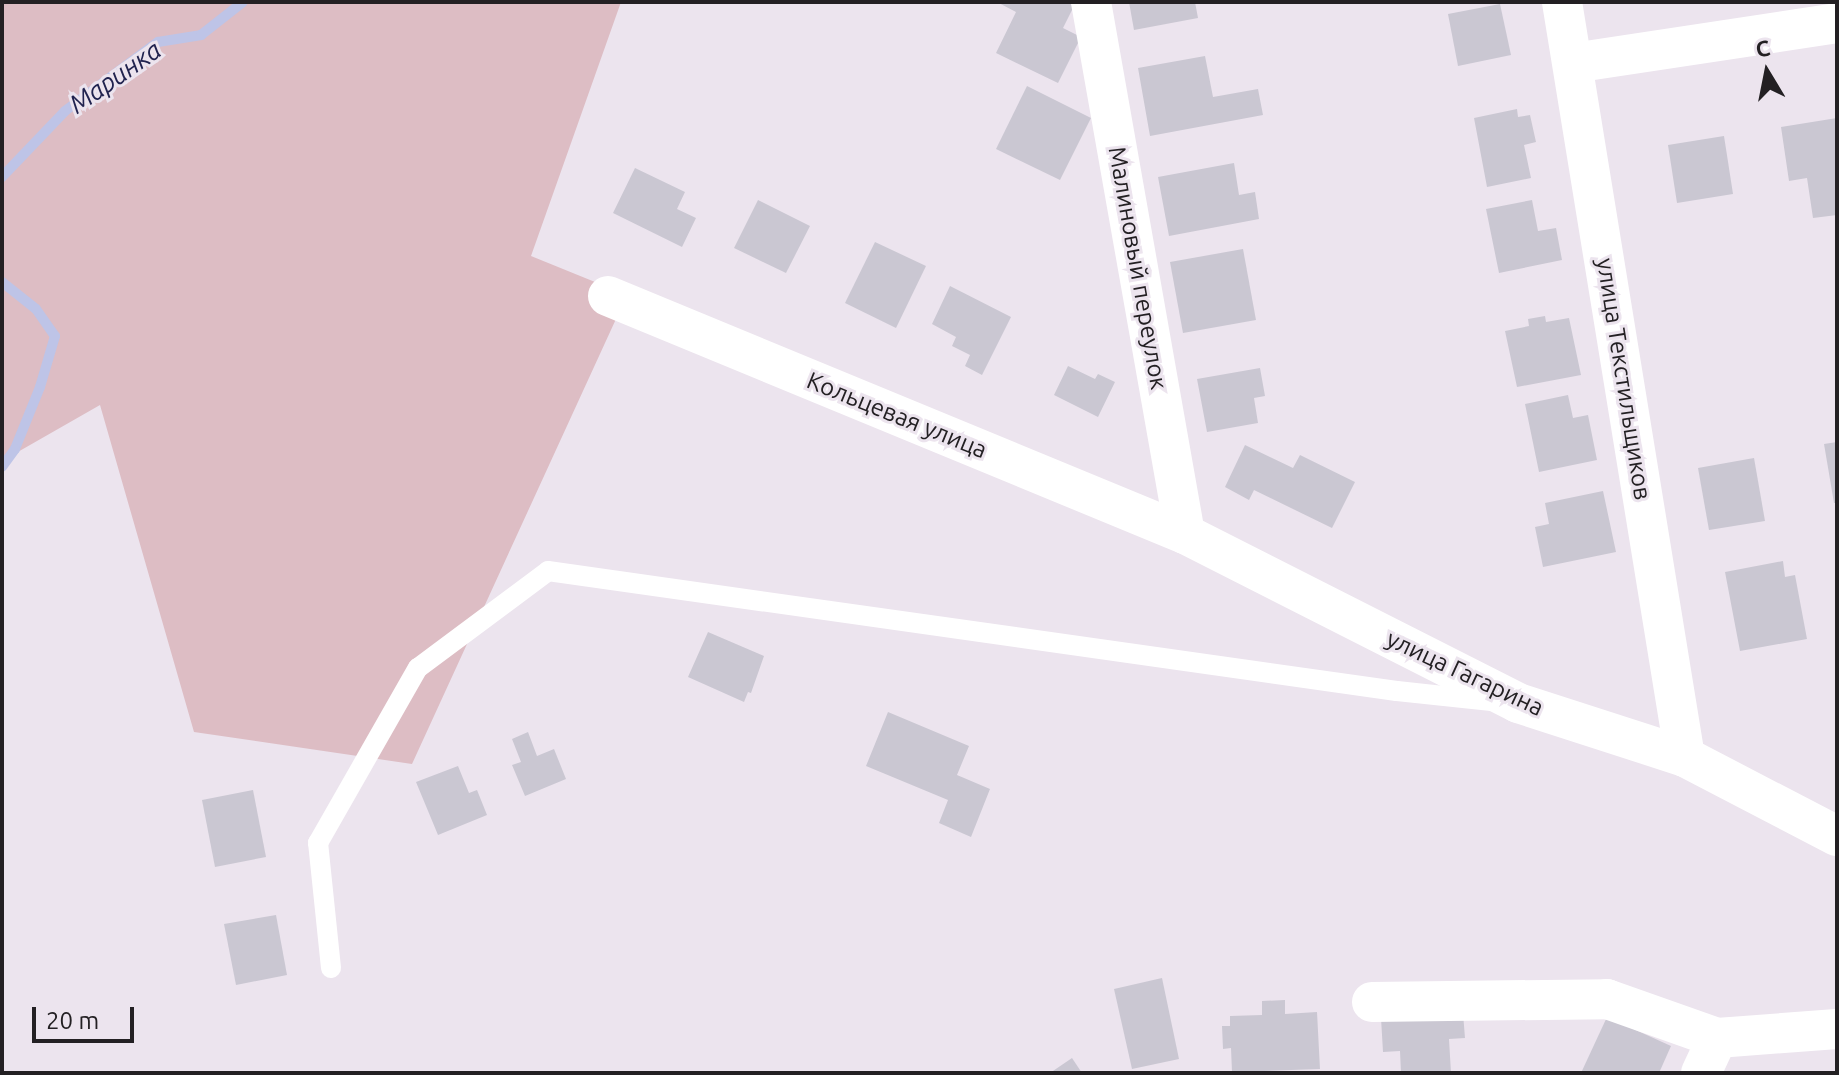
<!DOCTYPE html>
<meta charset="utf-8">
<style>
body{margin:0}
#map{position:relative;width:1839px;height:1075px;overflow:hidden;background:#ece4ee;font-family:Ubuntu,sans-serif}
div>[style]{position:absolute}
.green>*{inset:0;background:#ddbdc4}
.stream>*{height:10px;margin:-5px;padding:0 5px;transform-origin:5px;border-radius:5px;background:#bec4e7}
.building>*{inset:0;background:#cac7d2}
.service>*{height:20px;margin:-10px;padding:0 10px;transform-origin:10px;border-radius:10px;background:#fff}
.minor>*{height:40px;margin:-20px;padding:0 20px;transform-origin:20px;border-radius:20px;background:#fff}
span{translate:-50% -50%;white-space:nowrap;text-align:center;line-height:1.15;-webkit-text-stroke:6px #ece4ee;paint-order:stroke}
.street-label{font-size:24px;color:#232023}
.water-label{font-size:26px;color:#21234f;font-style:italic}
.frame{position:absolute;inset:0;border:4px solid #232023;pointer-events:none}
.north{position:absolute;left:1727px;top:32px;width:80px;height:80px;-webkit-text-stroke:6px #ece4ee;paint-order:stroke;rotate:350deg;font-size:22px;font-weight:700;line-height:32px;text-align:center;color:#232023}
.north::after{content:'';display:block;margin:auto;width:28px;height:36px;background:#232023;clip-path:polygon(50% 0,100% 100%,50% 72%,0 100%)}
.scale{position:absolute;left:32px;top:1007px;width:102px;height:36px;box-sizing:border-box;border:4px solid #232023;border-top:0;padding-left:10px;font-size:24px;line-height:28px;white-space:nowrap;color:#232023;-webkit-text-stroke:6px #ece4ee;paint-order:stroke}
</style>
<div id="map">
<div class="green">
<i style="clip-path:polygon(2px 2px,621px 2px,531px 256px,627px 295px,412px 764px,194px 732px,100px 405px,2px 461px)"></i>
</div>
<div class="stream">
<i style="left:2px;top:177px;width:91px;rotate:-46.3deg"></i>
<i style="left:65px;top:111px;width:116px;rotate:-36.6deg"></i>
<i style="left:158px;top:42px;width:44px;rotate:-9.2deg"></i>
<i style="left:201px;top:35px;width:53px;rotate:-38.2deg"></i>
<i style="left:2px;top:282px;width:43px;rotate:38.5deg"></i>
<i style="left:36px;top:309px;width:33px;rotate:55deg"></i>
<i style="left:55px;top:336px;width:53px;rotate:106.4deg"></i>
<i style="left:40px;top:387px;width:67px;rotate:112deg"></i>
<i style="left:15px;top:449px;width:22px;rotate:126deg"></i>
</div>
<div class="building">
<i style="clip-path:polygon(997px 2px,1067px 2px,1074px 6px,1063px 28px,1081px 37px,1058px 83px,996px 53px,1016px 12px)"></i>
<i style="clip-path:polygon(1129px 2px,1195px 2px,1198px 18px,1134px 30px)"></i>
<i style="clip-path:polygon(1500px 4px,1511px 55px,1458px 66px,1448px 14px)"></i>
<i style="clip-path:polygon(1205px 56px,1213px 97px,1258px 89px,1263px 115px,1150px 136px,1138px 68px)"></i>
<i style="clip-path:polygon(1027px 86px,1091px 118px,1060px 180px,996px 149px)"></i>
<i style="clip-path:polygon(1517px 109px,1518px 117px,1530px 115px,1536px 142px,1524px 145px,1531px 178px,1487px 187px,1474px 118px)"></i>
<i style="clip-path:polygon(1837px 118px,1837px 215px,1813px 218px,1807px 178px,1789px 181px,1781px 127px)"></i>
<i style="clip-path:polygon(1724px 136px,1733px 194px,1677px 203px,1668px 145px)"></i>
<i style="clip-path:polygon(1234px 163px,1239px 195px,1255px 192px,1259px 219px,1169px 236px,1158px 177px)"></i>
<i style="clip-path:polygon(635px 168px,685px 192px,677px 209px,696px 218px,682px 247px,613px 213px)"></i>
<i style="clip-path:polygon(758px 200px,810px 226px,786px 273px,734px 248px)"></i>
<i style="clip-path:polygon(1532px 200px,1538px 231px,1556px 228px,1562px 260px,1499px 273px,1486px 209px)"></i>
<i style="clip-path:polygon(875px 242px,926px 266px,896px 328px,845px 303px)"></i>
<i style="clip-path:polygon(1243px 249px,1256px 320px,1183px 333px,1170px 262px)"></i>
<i style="clip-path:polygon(950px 286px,1011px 317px,982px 375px,965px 366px,970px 355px,952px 346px,956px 337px,932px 324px)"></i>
<i style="clip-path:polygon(1545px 316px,1546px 322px,1569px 318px,1581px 375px,1517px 387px,1505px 331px,1529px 326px,1528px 319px)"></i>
<i style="clip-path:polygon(1068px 366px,1095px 379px,1098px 374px,1115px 382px,1098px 417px,1054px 395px)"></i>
<i style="clip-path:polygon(1260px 368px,1265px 396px,1254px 398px,1258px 423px,1207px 432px,1197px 379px)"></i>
<i style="clip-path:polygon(1568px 395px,1573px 418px,1588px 415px,1597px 460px,1539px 472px,1525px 404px)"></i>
<i style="clip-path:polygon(1837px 442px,1837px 503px,1834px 503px,1824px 444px)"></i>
<i style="clip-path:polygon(1245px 445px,1293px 468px,1300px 455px,1355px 482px,1332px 528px,1254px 490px,1249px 500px,1225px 487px)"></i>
<i style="clip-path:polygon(1754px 458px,1765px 521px,1709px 530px,1698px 468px)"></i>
<i style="clip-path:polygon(1603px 491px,1616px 552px,1543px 567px,1535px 527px,1549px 524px,1545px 503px)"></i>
<i style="clip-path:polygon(1783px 561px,1785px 577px,1795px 575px,1807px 639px,1740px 651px,1725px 572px)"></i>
<i style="clip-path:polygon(708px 632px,764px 656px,751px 693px,748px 692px,744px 702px,688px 677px)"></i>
<i style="clip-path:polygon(888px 712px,969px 746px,957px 775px,990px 789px,971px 837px,939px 823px,948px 800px,866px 766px)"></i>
<i style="clip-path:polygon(528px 732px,537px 756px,554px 749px,566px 779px,525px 796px,512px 765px,521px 762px,512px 739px)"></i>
<i style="clip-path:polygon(458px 766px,469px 793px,477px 790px,487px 815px,438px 835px,416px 782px)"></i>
<i style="clip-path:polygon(253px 790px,266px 857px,215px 867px,202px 800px)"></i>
<i style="clip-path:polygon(276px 915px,287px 975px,236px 985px,224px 924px)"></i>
<i style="clip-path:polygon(1162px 978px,1179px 1059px,1132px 1069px,1114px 989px)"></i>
<i style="clip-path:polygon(1285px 1000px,1285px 1014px,1317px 1012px,1320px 1069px,1232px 1072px,1231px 1048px,1223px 1049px,1222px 1026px,1230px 1026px,1230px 1016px,1262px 1015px,1262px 1001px)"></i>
<i style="clip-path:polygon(1463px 1013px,1465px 1038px,1449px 1039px,1451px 1073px,1401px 1073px,1400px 1051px,1383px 1052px,1381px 1018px)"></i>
<i style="clip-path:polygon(1607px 1017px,1671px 1046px,1659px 1073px,1581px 1073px)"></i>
<i style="clip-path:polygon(1072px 1058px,1082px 1073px,1050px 1073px)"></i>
</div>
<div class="service">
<i style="left:331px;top:968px;width:126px;rotate:-95.9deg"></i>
<i style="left:318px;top:843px;width:202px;rotate:-60.3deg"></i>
<i style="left:418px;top:668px;width:162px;rotate:-36.7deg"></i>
<i style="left:548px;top:571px;width:857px;rotate:8.05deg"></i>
<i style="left:1397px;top:691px;width:95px;rotate:6.1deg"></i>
</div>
<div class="minor">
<i style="left:1091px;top:2px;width:540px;rotate:79.98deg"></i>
<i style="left:1562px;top:2px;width:765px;rotate:80.75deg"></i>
<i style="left:1573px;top:63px;width:267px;rotate:-8.6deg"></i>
<i style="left:608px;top:296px;width:624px;rotate:22.42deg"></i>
<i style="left:1185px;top:534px;width:373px;rotate:26.9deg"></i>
<i style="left:1518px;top:703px;width:176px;rotate:17.9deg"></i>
<i style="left:1685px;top:757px;width:171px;rotate:27.5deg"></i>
<i style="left:1372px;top:1002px;width:235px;rotate:-0.7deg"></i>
<i style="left:1607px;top:999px;width:117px;rotate:19.5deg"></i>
<i style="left:1701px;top:1073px;width:38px;rotate:-65deg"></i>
<i style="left:1717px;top:1038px;width:120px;rotate:-4.3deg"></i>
</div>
<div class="street-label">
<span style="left:1138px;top:268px;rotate:80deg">Малиновый переулок</span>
<span style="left:1624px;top:379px;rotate:81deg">улица Текстильщиков</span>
<span style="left:897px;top:415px;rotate:22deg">Кольцевая улица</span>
<span style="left:1465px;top:673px;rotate:25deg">улица Гагарина</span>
</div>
<div class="water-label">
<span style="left:115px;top:77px;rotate:-35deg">Маринка</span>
</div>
<div class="frame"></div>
<div class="north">С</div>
<div class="scale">20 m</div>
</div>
